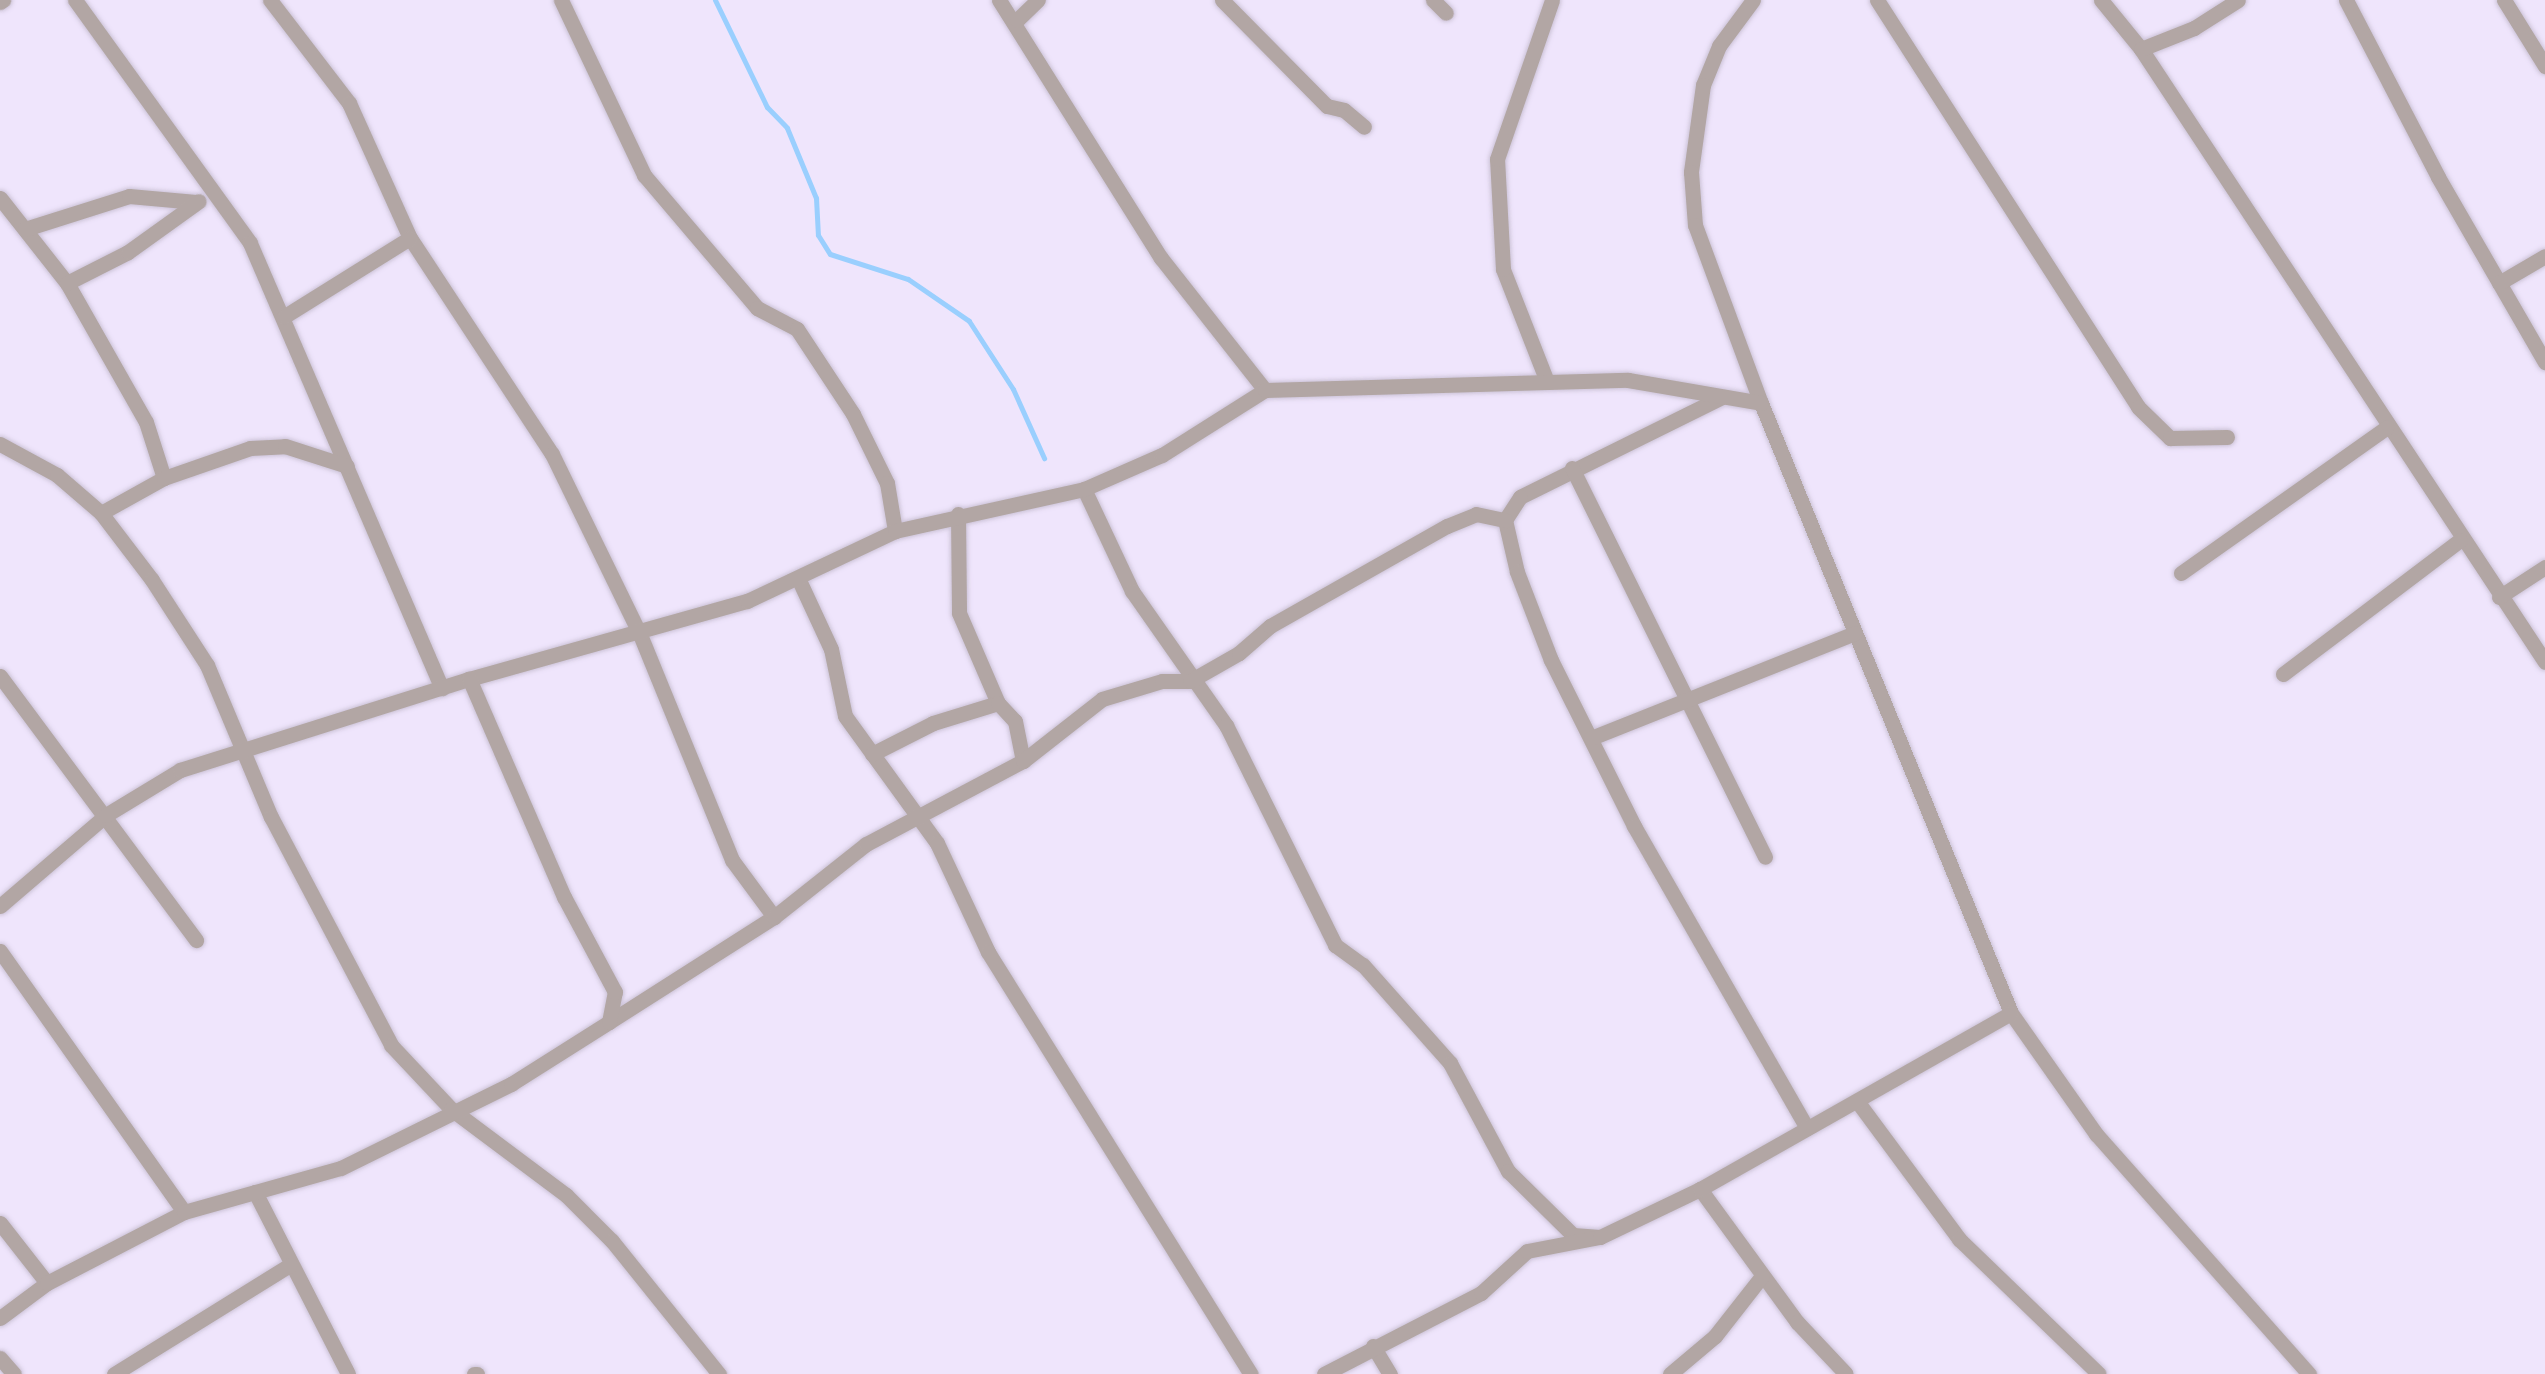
<!DOCTYPE html>
<style>
body{margin:0}
#map{position:relative;width:2545px;height:1374px;overflow:hidden;background:#efe5fc;font-family:Figtree,sans-serif}
div>[style]{position:absolute}
.stream>*{height:5px;margin:-2.5px;padding:0 2.5px;transform-origin:2.5px;border-radius:2.5px;background:#9acffe}
.roads{filter:drop-shadow(0 0 2px #ccc3d7) drop-shadow(0 0 2px #ccc3d7)}
.street>*{height:15px;margin:-7.5px;padding:0 7.5px;transform-origin:7.5px;border-radius:7.5px;background:#b2a6a4}
span{translate:-50% -50%;white-space:nowrap;text-align:center;line-height:1.15;-webkit-text-stroke:9px #fff;paint-order:stroke}
</style>
<div id="map">
<div class="stream">
<i style="left:715px;top:0;width:119px;rotate:64.1deg"></i>
<i style="left:767px;top:107px;width:29px;rotate:46deg"></i>
<i style="left:787px;top:128px;width:76px;rotate:67.5deg"></i>
<i style="left:816px;top:198px;width:37px;rotate:87deg"></i>
<i style="left:818px;top:235px;width:22px;rotate:58deg"></i>
<i style="left:830px;top:254px;width:82px;rotate:17.8deg"></i>
<i style="left:908px;top:279px;width:74px;rotate:34.5deg"></i>
<i style="left:969px;top:321px;width:81px;rotate:57.1deg"></i>
<i style="left:1013px;top:389px;width:76px;rotate:65.8deg"></i>
</div>
<div class="roads">
<div class="street">
<i style="left:75px;top:0;width:299px;rotate:54.2deg"></i>
<i style="left:250px;top:243px;width:485px;rotate:66.7deg"></i>
<i style="left:270px;top:0;width:130px;rotate:52.5deg"></i>
<i style="left:349px;top:103px;width:148px;rotate:65.7deg"></i>
<i style="left:410px;top:238px;width:258px;rotate:56.7deg"></i>
<i style="left:552px;top:454px;width:198px;rotate:64deg"></i>
<i style="left:639px;top:632px;width:246px;rotate:67.8deg"></i>
<i style="left:732px;top:860px;width:71px;rotate:53.6deg"></i>
<i style="left:561px;top:0;width:194px;rotate:64.6deg"></i>
<i style="left:644px;top:175px;width:175px;rotate:49.6deg"></i>
<i style="left:757px;top:308px;width:45px;rotate:27.7deg"></i>
<i style="left:797px;top:329px;width:102px;rotate:56.6deg"></i>
<i style="left:853px;top:414px;width:77px;rotate:63.8deg"></i>
<i style="left:887px;top:483px;width:49px;rotate:80.5deg"></i>
<i style="left:999px;top:0;width:305px;rotate:57.9deg"></i>
<i style="left:1161px;top:258px;width:168px;rotate:51.8deg"></i>
<i style="left:1222px;top:0;width:149px;rotate:45.3deg"></i>
<i style="left:1327px;top:106px;width:17px;rotate:13deg"></i>
<i style="left:1344px;top:110px;width:26px;rotate:40deg"></i>
<i style="left:1433px;top:0;width:18px;rotate:45deg"></i>
<i style="left:1753px;top:0;width:57px;rotate:126.5deg"></i>
<i style="left:1719px;top:46px;width:42px;rotate:112.3deg"></i>
<i style="left:1703px;top:85px;width:88px;rotate:97.9deg"></i>
<i style="left:1691px;top:172px;width:53px;rotate:85.7deg"></i>
<i style="left:1695px;top:225px;width:190px;rotate:69.7deg"></i>
<i style="left:1761px;top:403px;width:659px;rotate:67.71deg"></i>
<i style="left:2011px;top:1013px;width:148px;rotate:54.9deg"></i>
<i style="left:2096px;top:1134px;width:321px;rotate:48.4deg"></i>
<i style="left:1877px;top:0;width:483px;rotate:57.3deg"></i>
<i style="left:2138px;top:407px;width:45px;rotate:44.1deg"></i>
<i style="left:2170px;top:438px;width:57px;rotate:-1deg"></i>
<i style="left:2101px;top:0;width:63px;rotate:50.8deg"></i>
<i style="left:2141px;top:49px;width:734px;rotate:56.61deg"></i>
<i style="left:2346px;top:0;width:199px;rotate:62.5deg"></i>
<i style="left:2438px;top:177px;width:214px;rotate:60deg"></i>
<i style="left:2504px;top:0;width:78px;rotate:58.2deg"></i>
<i style="left:0;top:2px;width:4px;rotate:-34deg"></i>
<i style="left:1017px;top:20px;width:29px;rotate:-44deg"></i>
<i style="left:2141px;top:49px;width:57px;rotate:-21.6deg"></i>
<i style="left:2194px;top:28px;width:52px;rotate:-32.5deg"></i>
<i style="left:0;top:198px;width:108px;rotate:51.8deg"></i>
<i style="left:67px;top:283px;width:160px;rotate:60.4deg"></i>
<i style="left:146px;top:422px;width:59px;rotate:72.2deg"></i>
<i style="left:25px;top:229px;width:109px;rotate:-17.6deg"></i>
<i style="left:129px;top:196px;width:67px;rotate:5.1deg"></i>
<i style="left:67px;top:283px;width:68px;rotate:-26.9deg"></i>
<i style="left:128px;top:252px;width:87px;rotate:-35.7deg"></i>
<i style="left:2499px;top:283px;width:53px;rotate:-30.4deg"></i>
<i style="left:285px;top:316px;width:147px;rotate:-32deg"></i>
<i style="left:1546px;top:379px;width:118px;rotate:-111.4deg"></i>
<i style="left:1503px;top:269px;width:110px;rotate:-93.1deg"></i>
<i style="left:1497px;top:159px;width:168px;rotate:-70.9deg"></i>
<i style="left:1722px;top:397px;width:225px;rotate:153.7deg"></i>
<i style="left:1520px;top:497px;width:27px;rotate:123deg"></i>
<i style="left:1505px;top:520px;width:53px;rotate:77deg"></i>
<i style="left:1517px;top:572px;width:94px;rotate:68.9deg"></i>
<i style="left:1551px;top:660px;width:186px;rotate:63.4deg"></i>
<i style="left:1634px;top:826px;width:348px;rotate:60.2deg"></i>
<i style="left:0;top:444px;width:65px;rotate:28.5deg"></i>
<i style="left:57px;top:475px;width:58px;rotate:40.8deg"></i>
<i style="left:101px;top:513px;width:84px;rotate:52.7deg"></i>
<i style="left:152px;top:580px;width:101px;rotate:57.1deg"></i>
<i style="left:207px;top:665px;width:165px;rotate:67.2deg"></i>
<i style="left:271px;top:817px;width:258px;rotate:62.2deg"></i>
<i style="left:391px;top:1045px;width:88px;rotate:46.8deg"></i>
<i style="left:451px;top:1109px;width:144px;rotate:36.8deg"></i>
<i style="left:566px;top:1195px;width:65px;rotate:45deg"></i>
<i style="left:612px;top:1241px;width:171px;rotate:51.2deg"></i>
<i style="left:1572px;top:468px;width:434px;rotate:63.6deg"></i>
<i style="left:1084px;top:489px;width:113px;rotate:64.8deg"></i>
<i style="left:1132px;top:591px;width:164px;rotate:55deg"></i>
<i style="left:1226px;top:725px;width:246px;rotate:63.6deg"></i>
<i style="left:1335px;top:945px;width:34px;rotate:36deg"></i>
<i style="left:1363px;top:965px;width:131px;rotate:48.4deg"></i>
<i style="left:1450px;top:1063px;width:123px;rotate:61.8deg"></i>
<i style="left:1508px;top:1171px;width:91px;rotate:44.6deg"></i>
<i style="left:1573px;top:1235px;width:27px;rotate:4deg"></i>
<i style="left:101px;top:513px;width:72px;rotate:-29.1deg"></i>
<i style="left:164px;top:478px;width:91px;rotate:-19.2deg"></i>
<i style="left:250px;top:448px;width:35px;rotate:-3deg"></i>
<i style="left:285px;top:446px;width:65px;rotate:17.9deg"></i>
<i style="left:958px;top:514px;width:99px;rotate:89.4deg"></i>
<i style="left:959px;top:613px;width:98px;rotate:66.6deg"></i>
<i style="left:2181px;top:573px;width:252px;rotate:-35.3deg"></i>
<i style="left:798px;top:578px;width:78px;rotate:65.1deg"></i>
<i style="left:831px;top:649px;width:68px;rotate:78.2deg"></i>
<i style="left:845px;top:716px;width:157px;rotate:54.1deg"></i>
<i style="left:937px;top:843px;width:120px;rotate:64.9deg"></i>
<i style="left:988px;top:952px;width:497px;rotate:58.1deg"></i>
<i style="left:2499px;top:597px;width:55px;rotate:-33.1deg"></i>
<i style="left:2283px;top:674px;width:222px;rotate:-37.1deg"></i>
<i style="left:0;top:676px;width:329px;rotate:53.4deg"></i>
<i style="left:1591px;top:738px;width:284px;rotate:-21.7deg"></i>
<i style="left:872px;top:754px;width:68px;rotate:-26.9deg"></i>
<i style="left:933px;top:723px;width:68px;rotate:-17.1deg"></i>
<i style="left:998px;top:703px;width:25px;rotate:47deg"></i>
<i style="left:1015px;top:721px;width:41px;rotate:78.7deg"></i>
<i style="left:0;top:906px;width:140px;rotate:-40.6deg"></i>
<i style="left:106px;top:815px;width:87px;rotate:-31.3deg"></i>
<i style="left:180px;top:770px;width:303px;rotate:-17.5deg"></i>
<i style="left:469px;top:679px;width:289px;rotate:-15.7deg"></i>
<i style="left:747px;top:601px;width:164px;rotate:-25.3deg"></i>
<i style="left:895px;top:531px;width:194px;rotate:-12.5deg"></i>
<i style="left:1084px;top:489px;width:85px;rotate:-23.6deg"></i>
<i style="left:1162px;top:455px;width:122px;rotate:-32.3deg"></i>
<i style="left:1265px;top:390px;width:363px;rotate:-1.6deg"></i>
<i style="left:1628px;top:380px;width:135px;rotate:9.8deg"></i>
<i style="left:0;top:951px;width:319px;rotate:54.8deg"></i>
<i style="left:609px;top:1022px;width:196px;rotate:-32.5deg"></i>
<i style="left:774px;top:917px;width:117px;rotate:-38.4deg"></i>
<i style="left:866px;top:844px;width:178px;rotate:-27.9deg"></i>
<i style="left:1023px;top:761px;width:100px;rotate:-38.1deg"></i>
<i style="left:1102px;top:699px;width:63px;rotate:-16.7deg"></i>
<i style="left:1162px;top:681px;width:28px"></i>
<i style="left:1190px;top:681px;width:56px;rotate:-29.7deg"></i>
<i style="left:1239px;top:653px;width:41px;rotate:-41.1deg"></i>
<i style="left:1270px;top:626px;width:203px;rotate:-29.5deg"></i>
<i style="left:1447px;top:526px;width:31px;rotate:-22deg"></i>
<i style="left:1476px;top:514px;width:30px;rotate:12deg"></i>
<i style="left:1857px;top:1101px;width:172px;rotate:53.5deg"></i>
<i style="left:1959px;top:1239px;width:194px;rotate:44deg"></i>
<i style="left:1700px;top:1189px;width:165px;rotate:53.9deg"></i>
<i style="left:1797px;top:1322px;width:71px;rotate:46.7deg"></i>
<i style="left:255px;top:1192px;width:204px;rotate:62.9deg"></i>
<i style="left:0;top:1223px;width:76px;rotate:51.9deg"></i>
<i style="left:0;top:1318px;width:59px;rotate:-36.7deg"></i>
<i style="left:47px;top:1283px;width:154px;rotate:-27.4deg"></i>
<i style="left:184px;top:1212px;width:163px;rotate:-15.7deg"></i>
<i style="left:341px;top:1168px;width:190px;rotate:-26.3deg"></i>
<i style="left:511px;top:1084px;width:116px;rotate:-32.3deg"></i>
<i style="left:609px;top:1022px;width:31px;rotate:-79deg"></i>
<i style="left:615px;top:992px;width:108px;rotate:-118.2deg"></i>
<i style="left:564px;top:897px;width:238px;rotate:-113.5deg"></i>
<i style="left:1373px;top:1346px;width:33px;rotate:59deg"></i>
<i style="left:0;top:1358px;width:21px;rotate:49deg"></i>
<i style="left:114px;top:1374px;width:207px;rotate:-31.8deg"></i>
<i style="left:474px;top:1374px;width:3px"></i>
<i style="left:1324px;top:1374px;width:177px;rotate:-27.3deg"></i>
<i style="left:1481px;top:1293px;width:62px;rotate:-42.4deg"></i>
<i style="left:1527px;top:1251px;width:74px;rotate:-10.9deg"></i>
<i style="left:1600px;top:1237px;width:111px;rotate:-25.6deg"></i>
<i style="left:1700px;top:1189px;width:357px;rotate:-29.5deg"></i>
<i style="left:1670px;top:1374px;width:59px;rotate:-40.2deg"></i>
<i style="left:1715px;top:1336px;width:76px;rotate:-51.9deg"></i>
</div>
</div>
</div>
